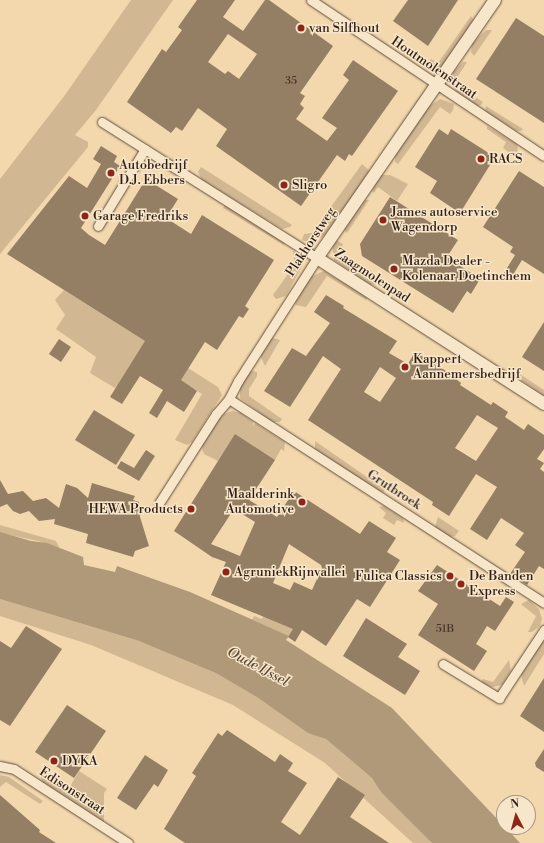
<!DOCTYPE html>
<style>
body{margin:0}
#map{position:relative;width:544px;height:843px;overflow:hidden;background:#f2d8ac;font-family:"Libre Bodoni",serif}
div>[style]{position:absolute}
.green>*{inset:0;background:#d1b892}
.water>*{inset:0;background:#b09979}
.building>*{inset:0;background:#957f64}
.roads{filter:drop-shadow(0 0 1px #604c3c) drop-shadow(0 0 1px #604c3c)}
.street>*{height:9px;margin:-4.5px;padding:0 4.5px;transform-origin:4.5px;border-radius:4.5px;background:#f7e6c9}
.secondary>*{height:12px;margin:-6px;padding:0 6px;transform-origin:6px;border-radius:6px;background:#f7e6c9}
.dots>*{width:11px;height:11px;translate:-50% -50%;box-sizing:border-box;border:2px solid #f7e6c9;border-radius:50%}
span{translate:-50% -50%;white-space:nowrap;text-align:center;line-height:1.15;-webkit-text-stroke:3px #f7e6c9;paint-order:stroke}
.number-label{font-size:11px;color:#49362a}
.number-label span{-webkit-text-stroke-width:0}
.poi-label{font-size:13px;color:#301e16}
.left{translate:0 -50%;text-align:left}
.right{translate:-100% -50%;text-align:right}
.street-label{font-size:13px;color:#301e16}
.water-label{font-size:14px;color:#5d4939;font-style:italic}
.north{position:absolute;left:496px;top:795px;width:40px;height:40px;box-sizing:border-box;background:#f7e6c9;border:1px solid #a79681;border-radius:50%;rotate:354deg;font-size:11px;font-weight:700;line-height:16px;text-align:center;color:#301e16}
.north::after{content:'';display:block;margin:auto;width:14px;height:18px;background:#8f2418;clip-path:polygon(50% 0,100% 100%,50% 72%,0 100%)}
</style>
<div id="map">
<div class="green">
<i style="clip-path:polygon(131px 0,173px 0,96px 110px,75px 135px,88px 142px,88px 147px,0 254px,0 179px,65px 95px)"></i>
<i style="clip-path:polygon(471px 16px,474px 21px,442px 68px,431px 71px,424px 68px,431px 59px,438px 63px)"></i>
<i style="clip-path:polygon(486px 30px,492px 30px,474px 56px,471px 52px,472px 43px)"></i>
<i style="clip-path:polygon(463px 62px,467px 62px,458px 76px,461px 88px,483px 102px,481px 105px,477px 106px,461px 97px,454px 88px,453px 72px)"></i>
<i style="clip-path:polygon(440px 99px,454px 104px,453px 110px,450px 114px,440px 107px,398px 164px,395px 162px,395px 152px,425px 109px)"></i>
<i style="clip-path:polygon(486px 106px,523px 129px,521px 131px,516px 131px,485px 111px)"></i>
<i style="clip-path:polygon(487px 126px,517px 144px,518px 150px,514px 156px,503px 148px,506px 142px,487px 129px)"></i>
<i style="clip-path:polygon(362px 164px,370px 171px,325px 235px,311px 243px,302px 240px,304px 234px,312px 233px)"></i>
<i style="clip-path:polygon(201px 167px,292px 225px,290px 227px,282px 229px,202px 180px,198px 172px)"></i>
<i style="clip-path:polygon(382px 175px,390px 175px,408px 184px,397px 201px,378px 187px,374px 193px,372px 191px,377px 178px)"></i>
<i style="clip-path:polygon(363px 200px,369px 200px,347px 233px,343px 229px)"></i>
<i style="clip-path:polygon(225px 205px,285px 242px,284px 245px,223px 208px)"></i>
<i style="clip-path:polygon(336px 240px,343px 244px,337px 255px,377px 281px,378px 284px,370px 285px,334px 260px,332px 244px)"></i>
<i style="clip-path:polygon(293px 251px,300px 254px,302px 266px,286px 296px,276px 299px,273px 295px,295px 264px)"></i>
<i style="clip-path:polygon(324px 271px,368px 297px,366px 300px,327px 276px,306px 307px,296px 305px,295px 302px,310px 277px)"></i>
<i style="clip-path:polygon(64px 290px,218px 387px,222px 395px,192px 442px,187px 445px,175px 440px,202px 394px,149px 361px,115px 388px,90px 373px,96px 357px,56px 329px,65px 315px,55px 300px)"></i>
<i style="clip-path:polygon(273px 338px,280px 340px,265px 366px,260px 355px,269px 340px)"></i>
<i style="clip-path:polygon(512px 369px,544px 390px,544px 396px,511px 373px)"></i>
<i style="clip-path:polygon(252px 371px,257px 372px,257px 376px,249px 389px,249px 396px,282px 419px,280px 422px,272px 422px,240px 398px,240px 384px,248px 372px)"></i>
<i style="clip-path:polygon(232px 411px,241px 413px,253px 422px,253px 426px,255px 423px,285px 442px,284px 451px,281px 449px,275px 460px,235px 435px,218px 461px,204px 454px,201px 445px,217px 421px,224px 414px)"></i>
<i style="clip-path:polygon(315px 441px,380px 486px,386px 487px,384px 492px,378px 491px,315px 450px)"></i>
<i style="clip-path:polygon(384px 506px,403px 518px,404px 523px,397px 520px,394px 525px,383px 518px,386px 513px,379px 507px)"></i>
<i style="clip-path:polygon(438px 517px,459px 531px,455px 536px,450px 537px,435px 527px)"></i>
<i style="clip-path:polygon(0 525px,56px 541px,60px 549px,38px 541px,0 533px)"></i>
<i style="clip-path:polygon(0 599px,139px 641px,184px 657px,229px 678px,326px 739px,374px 775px,381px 792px,394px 799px,432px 843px,413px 843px,325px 763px,233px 705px,91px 645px,0 616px)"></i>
<i style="clip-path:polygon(529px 600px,539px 609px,542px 619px,540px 626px,532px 632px,528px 632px,536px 616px,521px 604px)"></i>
<i style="clip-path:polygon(254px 616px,262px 619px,263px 616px,295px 626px,289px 636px,252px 620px)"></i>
<i style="clip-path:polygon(544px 639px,544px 654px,524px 686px,521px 675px)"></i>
<i style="clip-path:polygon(509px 660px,511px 671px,502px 685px,492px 687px,481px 683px,483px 679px,493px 682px)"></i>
<i style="clip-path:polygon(79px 771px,107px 789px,104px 793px,104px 823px,42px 783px,41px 777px,46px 775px,68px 790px)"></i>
<i style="clip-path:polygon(0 775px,9px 777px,43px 801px,40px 804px,6px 782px,0 787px)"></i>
</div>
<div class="water">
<i style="clip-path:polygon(0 532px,31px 541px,47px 543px,83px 557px,84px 565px,115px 572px,117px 566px,190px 592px,289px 636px,286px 640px,392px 708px,520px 843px,432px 843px,381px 792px,372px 778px,351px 760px,326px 739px,308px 733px,257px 697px,216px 673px,139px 641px,0 599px)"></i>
</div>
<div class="building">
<i style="clip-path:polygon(evenodd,197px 0,235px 0,223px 17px,243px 31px,265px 0,269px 0,333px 46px,300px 93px,305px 96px,300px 104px,304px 108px,296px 119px,327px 141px,337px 128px,322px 118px,349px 80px,343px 75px,353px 60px,398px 91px,352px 156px,349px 154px,345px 161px,337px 155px,301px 206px,216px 146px,227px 129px,198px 108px,182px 131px,176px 127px,171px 133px,127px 102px,162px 49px,166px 52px,182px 30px,178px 27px,197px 0,228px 34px,257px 54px,239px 79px,228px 71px,225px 74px,208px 62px,228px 34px)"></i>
<i style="clip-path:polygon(408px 0,458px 0,428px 46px,393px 21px)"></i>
<i style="clip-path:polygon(516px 18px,544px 36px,544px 123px,476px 79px)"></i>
<i style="clip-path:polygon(439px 129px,448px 135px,451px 129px,495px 157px,460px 213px,430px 193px,437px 181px,415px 167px)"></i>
<i style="clip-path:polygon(101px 146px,117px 156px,114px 162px,120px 166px,81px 228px,89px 235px,105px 245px,146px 179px,178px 199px,166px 218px,191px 234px,202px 215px,274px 260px,245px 306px,249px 309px,243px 318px,239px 316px,217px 350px,205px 342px,181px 380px,197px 391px,184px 412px,167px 401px,157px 418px,149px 413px,163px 390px,140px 376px,122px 404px,110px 397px,145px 341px,7px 254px,69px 176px,87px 188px,101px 164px,93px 159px)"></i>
<i style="clip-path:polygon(519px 171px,544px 187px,544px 274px,522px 260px,511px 278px,504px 273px,515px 255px,510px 252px,513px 247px,483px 227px)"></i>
<i style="clip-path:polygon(390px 197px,458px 240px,447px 257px,480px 279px,471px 294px,467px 291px,453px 313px,362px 256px,360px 244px)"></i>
<i style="clip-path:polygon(evenodd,326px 295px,344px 306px,343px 308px,397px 341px,389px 353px,408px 364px,415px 352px,446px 371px,461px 383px,460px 385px,491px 405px,493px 402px,508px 412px,505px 417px,524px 430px,528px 424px,544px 435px,544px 449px,537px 459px,544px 463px,540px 469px,544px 472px,544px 569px,539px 566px,527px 585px,510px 574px,525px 552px,515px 545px,524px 533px,501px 518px,487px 540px,470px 529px,497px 487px,476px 474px,449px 516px,432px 505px,433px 502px,308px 420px,341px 369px,323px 356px,290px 407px,264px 391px,292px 348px,306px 356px,330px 323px,314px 312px,326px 295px,380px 367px,396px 378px,380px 402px,364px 392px,380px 367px,326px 295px,477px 415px,498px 428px,476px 461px,455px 448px,477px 415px)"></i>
<i style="clip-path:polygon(544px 322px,544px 371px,522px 357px)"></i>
<i style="clip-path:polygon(59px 339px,71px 347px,61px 362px,49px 354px)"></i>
<i style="clip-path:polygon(94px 410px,135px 435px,116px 465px,75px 440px)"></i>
<i style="clip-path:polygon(evenodd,235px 434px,275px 460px,249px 500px,277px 517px,294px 491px,360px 534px,369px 521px,396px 538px,387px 552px,400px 560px,370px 607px,357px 599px,326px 646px,302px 630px,295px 642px,288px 637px,293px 629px,211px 595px,226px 562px,212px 557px,174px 531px,235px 434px,234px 509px,255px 522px,240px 556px,211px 544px,234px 509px,235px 434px,289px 544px,321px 565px,322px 568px,312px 590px,294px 582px,290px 590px,273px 583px,289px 544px)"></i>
<i style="clip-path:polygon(146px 450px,155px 456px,139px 481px,117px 468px,121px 461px,134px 468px)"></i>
<i style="clip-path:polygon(0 480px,8px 494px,23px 491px,33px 501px,46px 498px,59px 508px,66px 484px,77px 488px,88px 498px,92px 483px,135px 496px,133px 500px,139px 502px,140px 517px,149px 546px,135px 551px,133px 557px,86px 543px,88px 534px,54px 524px,55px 519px,39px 521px,29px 511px,20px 514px,13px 511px,7px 504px,0 507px)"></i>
<i style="clip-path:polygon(437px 565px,500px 606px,506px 597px,514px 602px,495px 631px,487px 626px,476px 644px,487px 651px,474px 671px,418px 635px,438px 604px,418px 591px)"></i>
<i style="clip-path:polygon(366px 618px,407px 644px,398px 657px,420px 671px,405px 695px,343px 656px)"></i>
<i style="clip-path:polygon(26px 626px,62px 649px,10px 726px,0 720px,0 641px,11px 648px)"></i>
<i style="clip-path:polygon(544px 678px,544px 732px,520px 716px)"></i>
<i style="clip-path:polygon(67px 705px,106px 731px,74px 778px,35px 752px)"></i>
<i style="clip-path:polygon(227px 730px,275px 762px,280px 754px,293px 763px,288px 771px,307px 783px,281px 822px,300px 835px,338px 777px,365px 795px,350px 817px,389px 843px,185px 843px,164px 829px,196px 776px,192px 773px,218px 733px,222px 736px)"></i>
<i style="clip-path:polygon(544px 749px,544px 772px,536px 767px,535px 763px)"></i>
<i style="clip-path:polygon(145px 755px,168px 770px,158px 787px,154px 784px,136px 810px,117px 798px)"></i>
<i style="clip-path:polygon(0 795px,40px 830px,39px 832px,56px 843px,0 843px)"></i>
</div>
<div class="roads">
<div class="street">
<i style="left:311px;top:0;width:280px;rotate:33.8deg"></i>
<i style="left:102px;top:122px;width:254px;rotate:32.3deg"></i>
<i style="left:317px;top:258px;width:146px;rotate:122.7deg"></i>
<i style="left:238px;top:381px;width:20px;rotate:117deg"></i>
<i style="left:229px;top:399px;width:20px;rotate:131deg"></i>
<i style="left:216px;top:414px;width:106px;rotate:122.6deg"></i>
<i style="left:98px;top:226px;width:90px;rotate:-58.6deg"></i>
<i style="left:229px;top:399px;width:375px;rotate:32.9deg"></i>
<i style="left:443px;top:664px;width:66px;rotate:31.3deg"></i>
<i style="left:499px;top:698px;width:82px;rotate:-56.5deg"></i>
<i style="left:0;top:766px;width:14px;rotate:12deg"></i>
<i style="left:14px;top:769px;width:136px;rotate:33deg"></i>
</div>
<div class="secondary">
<i style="left:495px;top:0;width:313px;rotate:124.6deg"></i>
<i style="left:317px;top:258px;width:270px;rotate:32.7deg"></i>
</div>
</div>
<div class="dots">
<i style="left:301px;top:28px;background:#8f2418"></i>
<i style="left:481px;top:159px;background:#8f2418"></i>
<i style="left:111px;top:173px;background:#8f2418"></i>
<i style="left:284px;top:185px;background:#8f2418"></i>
<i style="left:85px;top:216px;background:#8f2418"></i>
<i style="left:383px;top:220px;background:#8f2418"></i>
<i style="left:394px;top:269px;background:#8f2418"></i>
<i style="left:405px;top:367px;background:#8f2418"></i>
<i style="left:302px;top:502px;background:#8f2418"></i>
<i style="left:191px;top:509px;background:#8f2418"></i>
<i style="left:226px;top:572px;background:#8f2418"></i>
<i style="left:450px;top:576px;background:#8f2418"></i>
<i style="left:461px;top:584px;background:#8f2418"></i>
<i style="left:54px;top:761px;background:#8f2418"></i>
</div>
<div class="number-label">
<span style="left:291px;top:81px">35</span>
<span style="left:445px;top:629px">51B</span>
</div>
<div class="poi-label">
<span class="left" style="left:309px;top:28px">van Silfhout</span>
<span class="left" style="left:489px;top:159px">RACS</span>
<span class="left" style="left:119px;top:173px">Autobedrijf<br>D.J. Ebbers</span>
<span class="left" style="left:292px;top:185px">Sligro</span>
<span class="left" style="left:391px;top:220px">James autoservice<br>Wagendorp</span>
<span class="left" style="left:93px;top:216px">Garage Fredriks</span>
<span class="left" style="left:402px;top:269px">Mazda Dealer -<br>Kolenaar Doetinchem</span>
<span class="left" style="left:413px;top:367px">Kappert<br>Aannemersbedrijf</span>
<span class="right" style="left:294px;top:502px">Maalderink<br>Automotive</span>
<span class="right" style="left:183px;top:509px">HEWA Products</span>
<span class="left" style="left:234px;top:572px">AgruniekRijnvallei</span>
<span class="right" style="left:442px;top:576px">Fulica Classics</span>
<span class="left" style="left:469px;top:584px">De Banden<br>Express</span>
<span class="left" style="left:62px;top:761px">DYKA</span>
</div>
<div class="street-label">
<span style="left:434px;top:68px;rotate:34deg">Houtmolenstraat</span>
<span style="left:311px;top:242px;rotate:-57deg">Plakhorstweg</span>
<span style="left:372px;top:276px;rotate:33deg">Zaagmolenpad</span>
<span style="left:394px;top:490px;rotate:33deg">Grutbroek</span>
<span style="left:72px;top:791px;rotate:33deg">Edisonstraat</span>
</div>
<div class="water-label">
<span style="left:258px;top:667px;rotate:28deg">Oude IJssel</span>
</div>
<div class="north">N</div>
</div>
